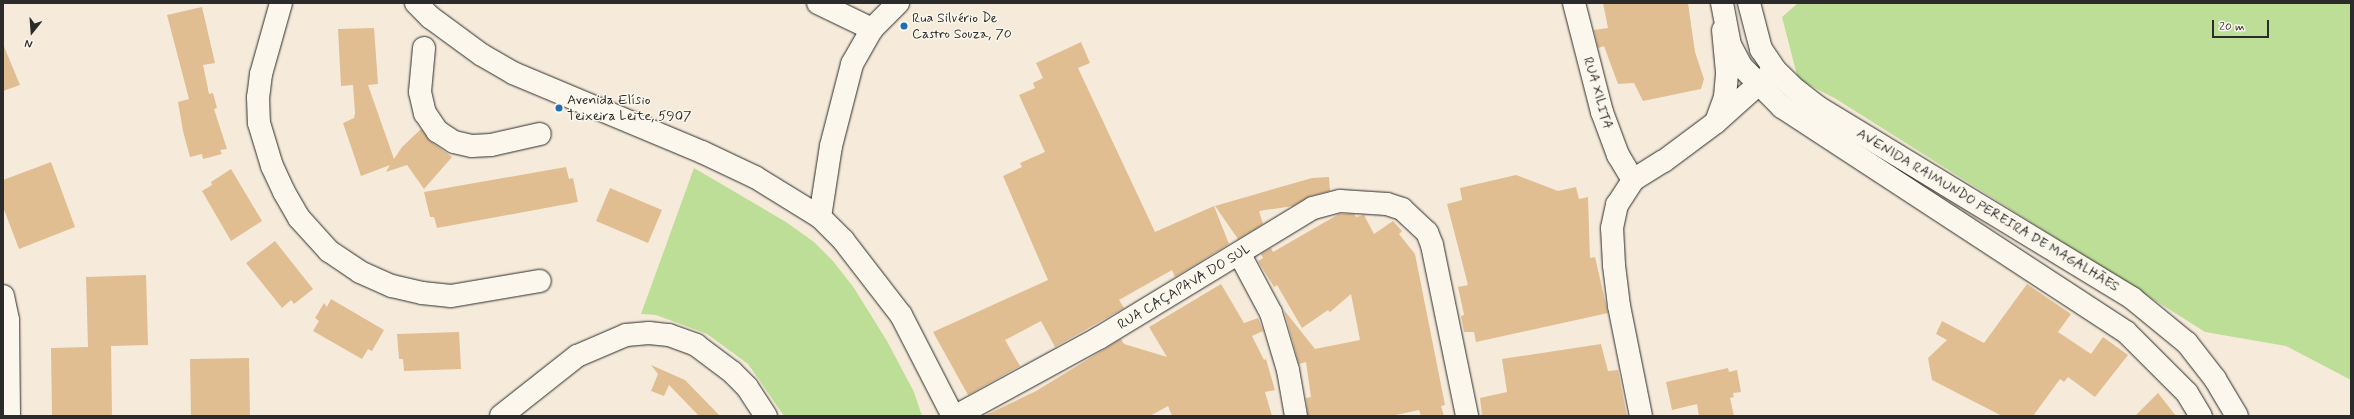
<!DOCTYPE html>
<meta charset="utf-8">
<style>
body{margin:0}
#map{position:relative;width:2354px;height:419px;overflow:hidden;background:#f6ebda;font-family:Mynerve,sans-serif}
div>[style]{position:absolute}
.green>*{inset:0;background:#bdde97}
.building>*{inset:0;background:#e1bd92}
.roads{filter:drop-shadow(0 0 1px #2b2b2b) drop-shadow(0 0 1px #2b2b2b)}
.minor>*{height:22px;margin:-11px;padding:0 11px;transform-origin:11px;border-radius:11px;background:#fbf7ec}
.secondary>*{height:22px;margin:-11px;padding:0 11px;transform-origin:11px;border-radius:11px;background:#fbf7ec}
.primary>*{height:22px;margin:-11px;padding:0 11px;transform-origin:11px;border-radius:11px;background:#fbf7ec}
.dots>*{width:11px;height:11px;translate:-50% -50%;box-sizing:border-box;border:2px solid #fbf7ec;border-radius:50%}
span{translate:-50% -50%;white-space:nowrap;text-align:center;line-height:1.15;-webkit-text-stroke:3px #fbf7ec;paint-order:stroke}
.poi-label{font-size:14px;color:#2b2b2b}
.left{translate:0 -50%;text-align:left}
.street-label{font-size:14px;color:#2b2b2b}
.frame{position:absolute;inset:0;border:4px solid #2b2b2b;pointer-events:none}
.north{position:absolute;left:12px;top:12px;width:40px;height:40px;-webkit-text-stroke:3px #fbf7ec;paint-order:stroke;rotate:197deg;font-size:11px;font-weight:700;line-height:16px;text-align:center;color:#2b2b2b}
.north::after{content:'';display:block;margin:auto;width:14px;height:18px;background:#2b2b2b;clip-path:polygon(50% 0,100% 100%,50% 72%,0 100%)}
.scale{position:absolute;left:2212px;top:20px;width:57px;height:18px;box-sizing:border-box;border:2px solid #2b2b2b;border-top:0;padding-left:5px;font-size:12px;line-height:14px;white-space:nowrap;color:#2b2b2b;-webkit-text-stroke:3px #fbf7ec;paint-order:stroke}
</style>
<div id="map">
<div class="green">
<i style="clip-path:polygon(1798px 3px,2351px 3px,2351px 380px,2286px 346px,2205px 332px,1836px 99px,1798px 79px,1782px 17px)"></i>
<i style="clip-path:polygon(694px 168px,786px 222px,814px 242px,833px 261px,854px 288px,887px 341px,914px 392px,922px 416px,784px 416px,748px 364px,707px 334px,656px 315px,641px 314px)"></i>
</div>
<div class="building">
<i style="clip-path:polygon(1603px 3px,1688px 3px,1695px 52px,1704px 79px,1701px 89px,1643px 101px,1634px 83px,1618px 84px,1604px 46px,1598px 48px,1594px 30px,1608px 28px)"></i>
<i style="clip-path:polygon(202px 7px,215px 63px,203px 65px,209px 94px,213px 93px,217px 108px,214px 109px,227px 149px,220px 150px,222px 154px,203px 159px,202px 154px,190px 157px,183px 131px,178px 102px,189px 99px,167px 15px)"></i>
<i style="clip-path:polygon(374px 28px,378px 84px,368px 85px,394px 159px,402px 147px,421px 129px,430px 141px,452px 157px,424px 189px,407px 165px,386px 172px,390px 165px,361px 176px,343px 123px,354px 118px,355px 113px,353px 85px,341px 86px,338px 29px)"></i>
<i style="clip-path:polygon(1081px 42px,1090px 63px,1078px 68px,1155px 232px,1214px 206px,1229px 244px,1175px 277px,1172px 270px,1119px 300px,1124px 308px,1055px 347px,1041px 321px,1005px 340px,1020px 366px,968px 395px,933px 332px,1048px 280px,1003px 176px,1022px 167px,1020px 163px,1045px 152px,1019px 95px,1035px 88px,1033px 83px,1043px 78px,1036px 63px)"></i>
<i style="clip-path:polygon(3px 44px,20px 85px,3px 91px)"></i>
<i style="clip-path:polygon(51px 162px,75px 227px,19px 249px,3px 207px,3px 180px)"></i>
<i style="clip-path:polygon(566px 167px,569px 179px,573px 178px,578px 202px,437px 228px,434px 217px,430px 217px,424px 192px)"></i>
<i style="clip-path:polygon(231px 169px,262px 221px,231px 241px,202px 191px,212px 185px,211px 182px)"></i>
<i style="clip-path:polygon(1516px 175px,1558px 191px,1576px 187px,1579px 199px,1588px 197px,1590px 258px,1595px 257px,1608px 313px,1476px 342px,1474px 332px,1464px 332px,1461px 316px,1464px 315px,1458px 287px,1468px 285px,1447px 204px,1462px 200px,1460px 188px)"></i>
<i style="clip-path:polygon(1329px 177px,1330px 191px,1310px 196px,1293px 206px,1259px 211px,1263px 224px,1238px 239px,1215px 206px,1312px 178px)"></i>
<i style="clip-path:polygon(610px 188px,662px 210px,648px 243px,596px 221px)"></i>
<i style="clip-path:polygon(1339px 214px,1354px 214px,1356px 217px,1364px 215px,1374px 234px,1393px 221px,1402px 231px,1399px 234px,1415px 254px,1445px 405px,1441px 406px,1444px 416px,1421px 416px,1419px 410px,1391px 416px,1308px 416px,1306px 398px,1311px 397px,1306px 362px,1299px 364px,1284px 310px,1315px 349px,1360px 340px,1351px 294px,1330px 312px,1328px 310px,1302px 328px,1277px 285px,1274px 287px,1258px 261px,1263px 258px,1261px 254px,1271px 248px,1273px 252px)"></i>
<i style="clip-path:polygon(275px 241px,313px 289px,294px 304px,291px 300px,282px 308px,246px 263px)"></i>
<i style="clip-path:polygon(146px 275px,148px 345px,111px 346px,112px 416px,52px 416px,51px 348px,88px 347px,86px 277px)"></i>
<i style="clip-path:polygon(1221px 284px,1244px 323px,1258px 318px,1263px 331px,1252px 336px,1264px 360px,1266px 359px,1275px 390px,1265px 392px,1272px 416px,1172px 416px,1168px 406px,1150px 416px,984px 416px,1036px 391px,1121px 339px,1124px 344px,1167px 357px,1149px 327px)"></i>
<i style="clip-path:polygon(2027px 284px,2071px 314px,2058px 332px,2091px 354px,2103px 337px,2128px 355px,2095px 397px,2068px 377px,2064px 382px,2060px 379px,2033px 416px,2002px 416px,1932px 380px,1928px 358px,1947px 340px,1936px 334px,1942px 321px,1984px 343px)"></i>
<i style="clip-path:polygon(331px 299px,384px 330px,372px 351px,368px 349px,362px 359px,313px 331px,319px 321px,315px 318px,324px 303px,327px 307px)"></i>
<i style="clip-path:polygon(459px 332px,461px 369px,404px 371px,403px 359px,399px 359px,397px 334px)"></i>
<i style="clip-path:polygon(1601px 344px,1608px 371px,1618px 370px,1627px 416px,1482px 416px,1480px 398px,1507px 392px,1502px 359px)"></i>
<i style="clip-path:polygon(249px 358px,250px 416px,191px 416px,190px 359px)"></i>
<i style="clip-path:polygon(651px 365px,685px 380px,720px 416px,699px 416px,669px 385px,664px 396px,651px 391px,658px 374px)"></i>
<i style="clip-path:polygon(1728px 368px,1729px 372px,1737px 370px,1741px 392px,1733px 393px,1734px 397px,1730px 398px,1734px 416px,1699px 416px,1697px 404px,1672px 410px,1666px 382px)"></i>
<i style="clip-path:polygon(2158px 393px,2176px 416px,2135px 416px)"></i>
</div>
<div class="roads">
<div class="minor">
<i style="left:281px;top:3px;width:74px;rotate:105.7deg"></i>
<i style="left:261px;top:74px;width:23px;rotate:97deg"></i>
<i style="left:258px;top:97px;width:26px;rotate:88deg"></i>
<i style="left:259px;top:123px;width:45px;rotate:73.2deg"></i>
<i style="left:272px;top:166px;width:29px;rotate:65deg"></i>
<i style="left:284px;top:192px;width:30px;rotate:60deg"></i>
<i style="left:299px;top:218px;width:45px;rotate:47.7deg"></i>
<i style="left:329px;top:251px;width:37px;rotate:34deg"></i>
<i style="left:360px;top:272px;width:35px;rotate:24deg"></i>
<i style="left:392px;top:286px;width:31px;rotate:13deg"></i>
<i style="left:422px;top:293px;width:29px;rotate:6deg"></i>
<i style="left:451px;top:296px;width:90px;rotate:-9.6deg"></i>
<i style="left:818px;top:3px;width:60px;rotate:25.7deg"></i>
<i style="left:1574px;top:3px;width:113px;rotate:75.6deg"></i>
<i style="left:1602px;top:112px;width:46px;rotate:69.6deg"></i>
<i style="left:1618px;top:155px;width:29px;rotate:59deg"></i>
<i style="left:424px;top:48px;width:44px;rotate:95.2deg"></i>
<i style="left:420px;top:92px;width:22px;rotate:77deg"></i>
<i style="left:425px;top:113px;width:22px;rotate:56deg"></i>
<i style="left:437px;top:131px;width:20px;rotate:33deg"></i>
<i style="left:454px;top:142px;width:18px;rotate:13deg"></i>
<i style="left:472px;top:146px;width:19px;rotate:-3deg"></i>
<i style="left:491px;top:145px;width:50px;rotate:-12.7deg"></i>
<i style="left:1716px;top:122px;width:27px;rotate:-70deg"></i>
<i style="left:1725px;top:97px;width:25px;rotate:-85deg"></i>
<i style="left:1727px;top:72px;width:42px;rotate:-95.4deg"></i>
<i style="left:820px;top:217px;width:72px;rotate:-81.2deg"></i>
<i style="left:831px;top:146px;width:85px;rotate:-75.6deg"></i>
<i style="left:852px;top:64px;width:40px;rotate:-60.3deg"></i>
<i style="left:872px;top:29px;width:37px;rotate:-45deg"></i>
<i style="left:1239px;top:253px;width:68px;rotate:61.9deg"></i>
<i style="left:1271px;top:313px;width:59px;rotate:73.4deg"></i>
<i style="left:1288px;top:370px;width:47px;rotate:80.1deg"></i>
<i style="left:3px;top:296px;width:25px;rotate:78deg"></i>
<i style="left:8px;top:320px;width:96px;rotate:89.4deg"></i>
<i style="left:501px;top:416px;width:97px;rotate:-38.3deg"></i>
<i style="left:577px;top:356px;width:53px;rotate:-23.2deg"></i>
<i style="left:626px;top:335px;width:23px;rotate:-5deg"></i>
<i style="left:649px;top:333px;width:20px;rotate:6deg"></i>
<i style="left:669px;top:335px;width:29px;rotate:20deg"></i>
<i style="left:696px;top:345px;width:45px;rotate:36.9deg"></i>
<i style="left:732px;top:372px;width:21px;rotate:45deg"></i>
<i style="left:747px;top:387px;width:35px;rotate:57deg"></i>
<i style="left:956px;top:416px;width:163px;rotate:-28.6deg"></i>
<i style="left:1099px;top:338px;width:250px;rotate:-31.3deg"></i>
<i style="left:1313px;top:208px;width:28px;rotate:-15deg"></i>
<i style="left:1340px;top:201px;width:47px;rotate:3.7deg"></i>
<i style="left:1387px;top:204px;width:16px;rotate:18deg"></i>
<i style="left:1402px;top:209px;width:34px;rotate:43deg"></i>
<i style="left:1427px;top:232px;width:14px;rotate:69deg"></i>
<i style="left:1432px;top:245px;width:175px;rotate:78.4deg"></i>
<i style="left:1641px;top:416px;width:112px;rotate:-101.3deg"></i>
<i style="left:1619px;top:306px;width:41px;rotate:-97deg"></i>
<i style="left:1614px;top:265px;width:37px;rotate:-93deg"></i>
<i style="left:1612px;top:228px;width:24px;rotate:-78deg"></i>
<i style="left:1617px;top:205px;width:30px;rotate:-57deg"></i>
<i style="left:1633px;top:180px;width:36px;rotate:-32deg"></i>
<i style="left:1664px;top:161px;width:64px;rotate:-36.7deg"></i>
<i style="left:1715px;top:123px;width:76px;rotate:-41.8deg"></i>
</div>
<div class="secondary">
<i style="left:416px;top:3px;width:20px;rotate:45deg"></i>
<i style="left:430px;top:17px;width:64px;rotate:36.2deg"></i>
<i style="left:482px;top:55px;width:36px;rotate:30deg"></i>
<i style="left:513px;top:73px;width:205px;rotate:22.7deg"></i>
<i style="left:702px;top:152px;width:59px;rotate:25.3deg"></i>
<i style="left:755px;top:177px;width:76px;rotate:31.6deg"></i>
<i style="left:820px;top:217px;width:33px;rotate:45deg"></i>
<i style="left:843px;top:240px;width:95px;rotate:52.3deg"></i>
<i style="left:901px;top:315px;width:114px;rotate:62.8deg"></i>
</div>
<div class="primary">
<i style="left:1722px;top:3px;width:43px;rotate:79.2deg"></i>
<i style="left:1730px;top:45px;width:24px;rotate:62deg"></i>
<i style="left:1741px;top:66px;width:58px;rotate:45deg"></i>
<i style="left:1782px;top:107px;width:411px;rotate:33.2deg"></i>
<i style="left:2126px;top:332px;width:86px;rotate:45deg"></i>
<i style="left:2187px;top:393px;width:27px;rotate:59deg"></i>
<i style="left:1749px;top:3px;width:48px;rotate:75.4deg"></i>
<i style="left:1761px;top:49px;width:25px;rotate:56deg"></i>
<i style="left:1775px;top:70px;width:29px;rotate:44deg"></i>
<i style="left:1796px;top:90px;width:28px;rotate:38deg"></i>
<i style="left:1818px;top:107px;width:368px;rotate:31.3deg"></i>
<i style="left:2132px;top:298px;width:71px;rotate:39.3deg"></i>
<i style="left:2187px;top:343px;width:46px;rotate:52.1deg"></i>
<i style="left:2215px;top:379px;width:43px;rotate:59.3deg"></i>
</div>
</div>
<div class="dots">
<i style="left:904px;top:26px;background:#1f6fb2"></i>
<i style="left:559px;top:108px;background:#1f6fb2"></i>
</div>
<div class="poi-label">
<span class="left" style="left:912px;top:26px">Rua Silvério De<br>Castro Souza, 70</span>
<span class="left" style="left:567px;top:108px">Avenida Elísio<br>Teixeira Leite, 5907</span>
</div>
<div class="street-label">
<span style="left:1598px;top:93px;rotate:74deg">RUA XILITA</span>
<span style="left:1988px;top:210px;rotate:31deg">AVENIDA RAIMUNDO PEREIRA DE MAGALHÃES</span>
<span style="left:1184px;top:287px;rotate:-31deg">RUA CAÇAPAVA DO SUL</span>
</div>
<div class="frame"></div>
<div class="north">N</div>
<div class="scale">20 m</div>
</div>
